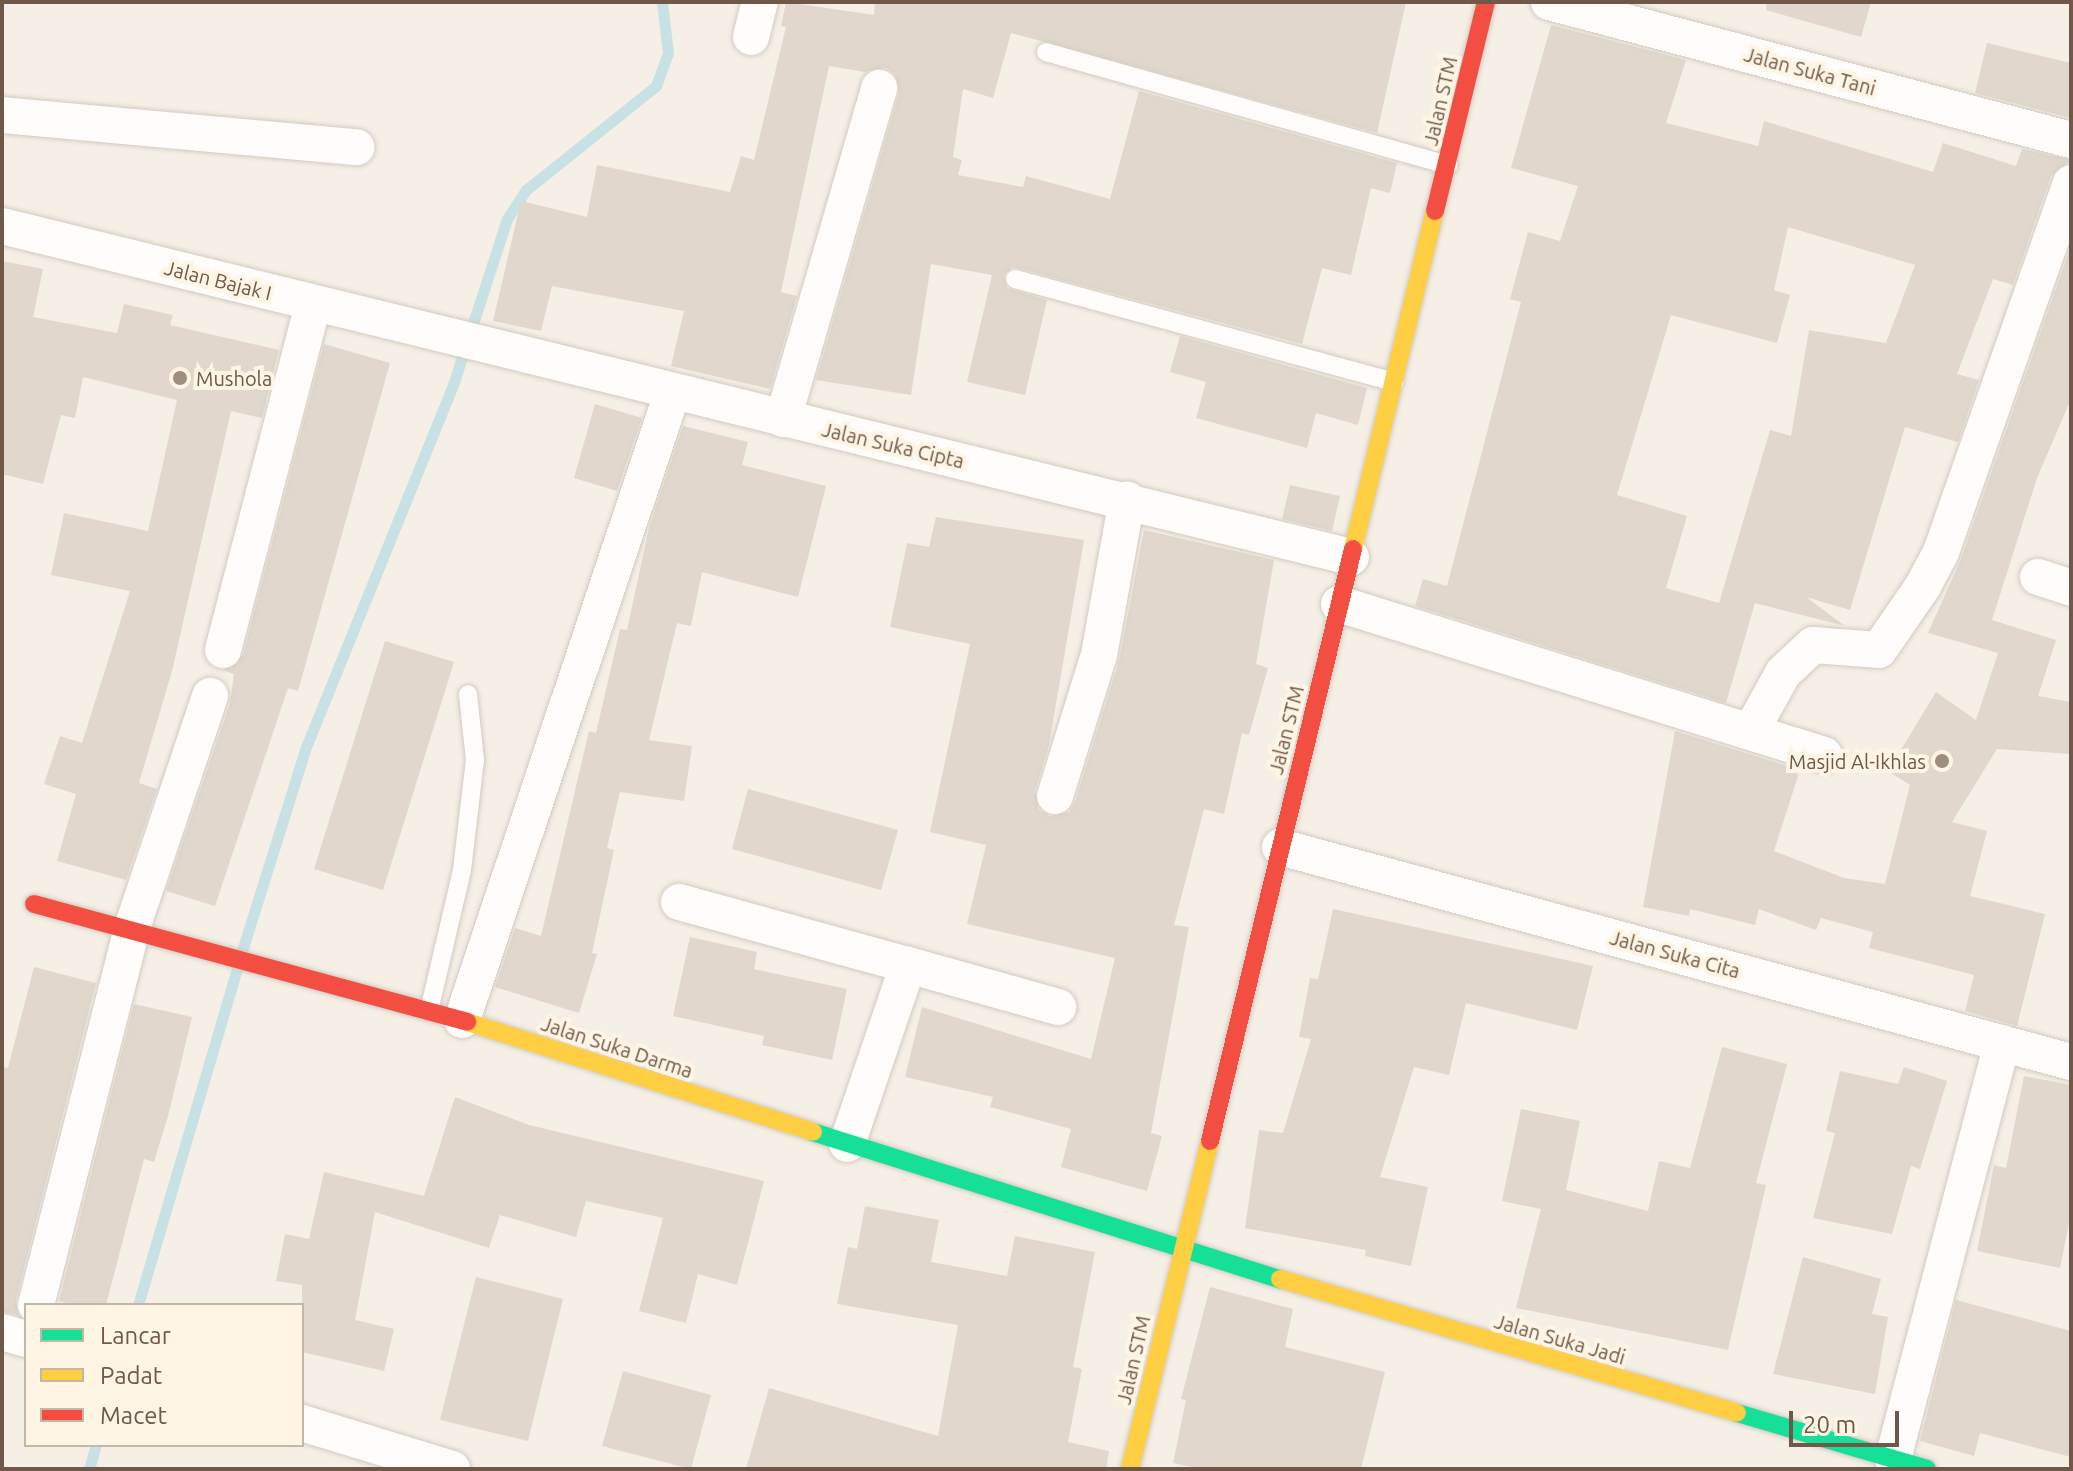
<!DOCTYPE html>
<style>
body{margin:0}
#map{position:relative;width:2073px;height:1471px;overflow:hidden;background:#f5efe5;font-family:Ubuntu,sans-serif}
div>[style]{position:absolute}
.stream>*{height:11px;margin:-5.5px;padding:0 5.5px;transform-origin:5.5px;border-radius:5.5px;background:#c8e1e4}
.building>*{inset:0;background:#e1d7cd}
.roads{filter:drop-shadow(0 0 2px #d3cac1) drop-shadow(0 0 2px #d3cac1)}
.lane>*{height:18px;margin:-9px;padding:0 9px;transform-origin:9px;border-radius:9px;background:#fefdfb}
.street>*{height:36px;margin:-18px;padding:0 18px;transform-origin:18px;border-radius:18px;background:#fefdfb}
.fast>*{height:18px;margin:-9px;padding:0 9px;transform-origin:9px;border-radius:9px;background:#16e098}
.slow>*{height:18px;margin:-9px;padding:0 9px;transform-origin:9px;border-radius:9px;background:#ffcf43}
.jam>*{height:18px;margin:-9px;padding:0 9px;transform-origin:9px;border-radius:9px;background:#f24e42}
.dots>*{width:22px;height:22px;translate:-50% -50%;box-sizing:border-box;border:4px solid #fff5e5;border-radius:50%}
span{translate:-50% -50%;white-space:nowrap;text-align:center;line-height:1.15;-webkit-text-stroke:8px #fff5e5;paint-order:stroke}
.street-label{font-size:20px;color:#705848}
.poi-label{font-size:20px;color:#705848}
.left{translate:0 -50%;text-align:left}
.right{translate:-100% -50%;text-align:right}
.frame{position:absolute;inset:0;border:4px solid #705848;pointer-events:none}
.legend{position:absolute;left:24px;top:1303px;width:280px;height:144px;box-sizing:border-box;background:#fff5e5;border:2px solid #c6b6a6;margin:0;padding:10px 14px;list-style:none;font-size:24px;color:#705848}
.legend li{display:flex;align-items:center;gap:16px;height:40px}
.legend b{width:40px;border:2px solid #c6b6a6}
.scale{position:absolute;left:1789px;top:1411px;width:110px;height:36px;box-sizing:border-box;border:4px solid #705848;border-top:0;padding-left:10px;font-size:24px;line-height:28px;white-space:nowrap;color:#705848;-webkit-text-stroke:6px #fff5e5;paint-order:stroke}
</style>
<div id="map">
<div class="stream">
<i style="left:242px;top:951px;width:214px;rotate:-72.6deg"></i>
<i style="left:306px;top:747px;width:391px;rotate:-67.9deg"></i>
<i style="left:453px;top:385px;width:175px;rotate:-72deg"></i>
<i style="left:507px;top:219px;width:35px;rotate:-57deg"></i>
<i style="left:526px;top:190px;width:166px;rotate:-38.7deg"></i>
<i style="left:656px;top:86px;width:35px;rotate:-70deg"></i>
<i style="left:668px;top:53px;width:51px;rotate:-96.7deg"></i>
<i style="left:138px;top:1305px;width:351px;rotate:-73.6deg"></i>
<i style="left:89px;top:1469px;width:25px;rotate:-74deg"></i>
</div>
<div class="building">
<i style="clip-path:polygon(786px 2px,874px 15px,875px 2px,1406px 2px,1377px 133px,1011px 33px,993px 98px,963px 89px,953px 157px,962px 160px,958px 175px,1023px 187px,1026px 176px,1110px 199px,1139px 91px,1397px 163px,1390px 193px,1371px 188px,1351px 275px,1322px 268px,1302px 344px,1013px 267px,1004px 275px,1007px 288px,1047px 300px,1025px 395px,967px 382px,992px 275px,931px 264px,911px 395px,816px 380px,899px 93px,895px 74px,886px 68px,865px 72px,829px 66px,781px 292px,797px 296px,770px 389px,671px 366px,684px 311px,552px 286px,541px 331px,493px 321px,521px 201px,587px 217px,597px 165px,730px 192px,741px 156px,754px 160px,786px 27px,781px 26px)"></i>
<i style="clip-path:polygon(1767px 2px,1871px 2px,1861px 37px,1766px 10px)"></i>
<i style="clip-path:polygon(evenodd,1551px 25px,1686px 60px,1666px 123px,1758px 146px,1764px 121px,1933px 172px,1943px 143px,2016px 166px,2022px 149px,2071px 160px,2051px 176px,2013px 285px,1993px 279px,1957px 374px,1979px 380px,1958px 442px,1905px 427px,1850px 610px,1806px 597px,1845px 626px,1755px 603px,1726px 703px,1415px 606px,1423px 579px,1447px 586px,1521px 302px,1510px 299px,1528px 232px,1560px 241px,1578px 186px,1511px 168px,1551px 25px,1788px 227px,1915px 265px,1886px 343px,1809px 330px,1791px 436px,1770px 430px,1719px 603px,1666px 588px,1687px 516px,1617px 495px,1671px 315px,1777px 343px,1790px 295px,1774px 290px,1788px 227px)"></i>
<i style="clip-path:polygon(1987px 43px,2071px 63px,2071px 118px,1975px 93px)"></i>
<i style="clip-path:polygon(2071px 246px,2071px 399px,2037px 478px,1992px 620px,2056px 640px,2038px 696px,2071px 702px,2071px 754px,1997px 749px,1952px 822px,1987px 831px,1970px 896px,2045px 914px,2017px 1026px,1965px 1011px,1974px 975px,1869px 948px,1873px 932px,1821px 918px,1816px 930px,1759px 909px,1755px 925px,1690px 909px,1689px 916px,1643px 907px,1675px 731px,1800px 770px,1774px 851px,1844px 878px,1885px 884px,1910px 785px,1888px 771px,1936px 692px,1976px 720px,1998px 653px,1928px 633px,1961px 559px)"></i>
<i style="clip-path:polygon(2px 261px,43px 269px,33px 317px,117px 333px,124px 304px,173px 315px,170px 325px,279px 350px,262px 418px,231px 411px,172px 671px,139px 783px,157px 789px,126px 880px,57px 861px,76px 794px,44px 784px,60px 736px,82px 743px,130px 591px,51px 575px,64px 513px,148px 531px,177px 400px,83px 377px,75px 418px,61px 415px,43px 484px,2px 474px)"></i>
<i style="clip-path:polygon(1180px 336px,1367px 388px,1358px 425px,1316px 413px,1307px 448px,1196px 418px,1206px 382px,1170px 372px)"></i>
<i style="clip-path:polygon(324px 344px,390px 363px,298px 691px,288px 688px,215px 906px,166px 891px,230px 703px,234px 674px,223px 670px,243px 655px)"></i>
<i style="clip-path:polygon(595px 404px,642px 418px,617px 491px,574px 478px)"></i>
<i style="clip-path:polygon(683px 426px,748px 442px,742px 465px,826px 486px,798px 597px,702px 572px,691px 626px,677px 623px,649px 740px,692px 746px,684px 801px,620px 792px,607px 848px,614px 850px,592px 953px,597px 954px,579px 1013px,495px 987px,515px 928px,541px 936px,589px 731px,596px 733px,620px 629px,627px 630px,649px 528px)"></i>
<i style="clip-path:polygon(1290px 485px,1340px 496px,1332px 531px,1282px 519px)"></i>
<i style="clip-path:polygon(936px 517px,1084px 540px,1049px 745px,1035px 791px,1039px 810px,1050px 816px,1069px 812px,1075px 802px,1119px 661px,1144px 530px,1274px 560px,1256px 664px,1268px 668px,1249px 735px,1242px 733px,1224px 814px,1204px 809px,1174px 925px,1189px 927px,1151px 1133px,1162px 1136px,1147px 1191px,1061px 1167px,1071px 1129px,990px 1107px,993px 1097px,905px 1077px,922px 1007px,1091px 1059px,1115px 958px,967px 924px,986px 845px,930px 832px,970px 644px,890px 627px,907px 543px,929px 547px)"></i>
<i style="clip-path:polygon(385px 641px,454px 662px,383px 890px,314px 869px)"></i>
<i style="clip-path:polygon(748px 789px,898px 830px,881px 890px,732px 849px)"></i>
<i style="clip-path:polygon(1333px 909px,1593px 966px,1577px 1030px,1466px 1003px,1449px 1075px,1414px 1067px,1380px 1177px,1428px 1187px,1411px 1266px,1365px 1256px,1366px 1250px,1245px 1228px,1259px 1130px,1283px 1133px,1311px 1039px,1299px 1037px,1310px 978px,1318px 979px)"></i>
<i style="clip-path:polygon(690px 937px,757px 952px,754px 969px,847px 989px,832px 1060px,762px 1045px,764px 1036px,673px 1016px)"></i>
<i style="clip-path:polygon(34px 967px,96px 983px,16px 1300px,18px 1315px,2px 1312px,2px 1067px,8px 1068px)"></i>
<i style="clip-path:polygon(134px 1004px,192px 1017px,168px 1116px,154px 1162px,144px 1159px,106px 1305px,73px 1305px,59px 1301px)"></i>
<i style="clip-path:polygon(1722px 1047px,1787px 1064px,1756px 1183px,1766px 1185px,1728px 1350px,1516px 1308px,1541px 1209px,1502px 1201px,1521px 1109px,1580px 1121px,1566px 1190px,1648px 1211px,1659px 1161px,1690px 1168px)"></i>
<i style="clip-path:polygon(1904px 1067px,1947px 1081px,1920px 1169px,1911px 1166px,1892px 1234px,1813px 1218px,1835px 1133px,1826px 1131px,1840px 1071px,1898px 1084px)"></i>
<i style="clip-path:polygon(2024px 1076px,2071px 1085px,2071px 1213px,2060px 1268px,1977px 1251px,1994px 1165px,2006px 1168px)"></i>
<i style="clip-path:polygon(455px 1097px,529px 1125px,764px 1181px,737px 1285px,698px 1274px,686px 1323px,639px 1311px,663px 1218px,586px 1201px,576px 1237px,500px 1215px,489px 1248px,375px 1212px,355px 1320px,394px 1329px,384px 1371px,302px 1352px,302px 1285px,276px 1281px,285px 1234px,309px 1239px,324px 1172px,424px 1196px)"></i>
<i style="clip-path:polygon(865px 1206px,939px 1220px,931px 1262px,1007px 1276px,1015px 1236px,1095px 1252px,1073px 1367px,1082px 1369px,1068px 1442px,1109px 1451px,1106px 1469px,746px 1469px,769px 1388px,938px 1436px,958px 1325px,837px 1304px,848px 1247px,857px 1249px)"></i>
<i style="clip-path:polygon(1803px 1257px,1881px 1279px,1872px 1314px,1888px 1317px,1875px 1394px,1773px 1374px)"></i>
<i style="clip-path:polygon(476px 1277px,563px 1299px,528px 1441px,440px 1420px)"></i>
<i style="clip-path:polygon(1210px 1287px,1293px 1309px,1285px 1347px,1385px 1372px,1361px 1469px,1200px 1469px,1173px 1463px,1186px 1400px,1181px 1399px)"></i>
<i style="clip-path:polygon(1956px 1300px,2071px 1331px,2071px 1457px,1980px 1433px,1974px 1456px,1920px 1441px)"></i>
<i style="clip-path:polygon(623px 1371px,711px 1395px,691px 1469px,602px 1446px)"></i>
</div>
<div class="roads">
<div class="lane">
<i style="left:1046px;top:52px;width:418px;rotate:15.7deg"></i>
<i style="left:1015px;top:279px;width:393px;rotate:15.2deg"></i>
<i style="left:429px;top:1011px;width:145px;rotate:-76.8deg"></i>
<i style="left:462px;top:870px;width:111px;rotate:-83.3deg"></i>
<i style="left:475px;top:760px;width:66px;rotate:-96.1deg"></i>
</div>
<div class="street">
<i style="left:1549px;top:2px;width:540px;rotate:14.81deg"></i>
<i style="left:751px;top:37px;width:36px;rotate:-76deg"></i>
<i style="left:2px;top:115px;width:356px;rotate:5.2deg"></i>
<i style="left:2px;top:226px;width:1389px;rotate:13.79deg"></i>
<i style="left:783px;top:419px;width:345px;rotate:-73.8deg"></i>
<i style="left:2038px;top:577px;width:35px;rotate:18deg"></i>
<i style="left:1339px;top:604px;width:508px;rotate:17.29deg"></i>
<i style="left:223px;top:650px;width:358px;rotate:-75.4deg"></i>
<i style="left:1751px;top:731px;width:66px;rotate:-61.1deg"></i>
<i style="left:1783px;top:673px;width:41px;rotate:-43deg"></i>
<i style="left:1813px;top:645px;width:66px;rotate:4.3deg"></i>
<i style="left:1879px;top:650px;width:78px;rotate:-55.5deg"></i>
<i style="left:1923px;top:586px;width:38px;rotate:-62deg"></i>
<i style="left:1941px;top:552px;width:391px;rotate:-70.6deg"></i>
<i style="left:1055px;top:796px;width:148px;rotate:-72.7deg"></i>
<i style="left:1099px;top:655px;width:158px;rotate:-79.8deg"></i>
<i style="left:1280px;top:847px;width:820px;rotate:15.21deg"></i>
<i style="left:679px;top:902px;width:238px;rotate:15.4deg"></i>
<i style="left:908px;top:965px;width:189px;rotate:108.8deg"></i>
<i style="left:908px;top:965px;width:156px;rotate:15.6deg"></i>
<i style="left:462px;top:1020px;width:663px;rotate:-71.46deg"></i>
<i style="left:36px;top:1305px;width:389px;rotate:-75.7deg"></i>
<i style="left:132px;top:928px;width:245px;rotate:-71.4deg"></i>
<i style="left:2px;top:1332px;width:25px;rotate:16deg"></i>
<i style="left:302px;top:1423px;width:157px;rotate:17deg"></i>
<i style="left:1893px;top:1459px;width:430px;rotate:-75.3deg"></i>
</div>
<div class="fast">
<i style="left:813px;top:1132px;width:490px;rotate:17.5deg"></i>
<i style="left:1737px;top:1413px;width:198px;rotate:16.4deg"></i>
</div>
<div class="slow">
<i style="left:1353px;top:549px;width:348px;rotate:-76.4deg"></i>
<i style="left:467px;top:1022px;width:363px;rotate:17.6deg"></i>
<i style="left:1280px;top:1279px;width:476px;rotate:16.3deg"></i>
<i style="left:1130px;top:1469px;width:338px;rotate:-76.3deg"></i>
</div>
<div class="jam">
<i style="left:1435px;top:211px;width:215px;rotate:-76.3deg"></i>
<i style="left:34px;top:904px;width:449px;rotate:15.2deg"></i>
<i style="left:1210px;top:1141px;width:609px;rotate:-76.42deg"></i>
</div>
</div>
<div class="dots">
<i style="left:180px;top:378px;background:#9f8d7f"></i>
<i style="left:1942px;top:761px;background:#9f8d7f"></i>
</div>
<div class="street-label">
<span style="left:1810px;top:71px;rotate:15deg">Jalan Suka Tani</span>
<span style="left:1440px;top:101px;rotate:-77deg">Jalan STM</span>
<span style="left:218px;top:280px;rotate:14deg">Jalan Bajak I</span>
<span style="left:893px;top:445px;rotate:13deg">Jalan Suka Cipta</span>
<span style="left:1286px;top:730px;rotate:-76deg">Jalan STM</span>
<span style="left:1675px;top:954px;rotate:15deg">Jalan Suka Cita</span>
<span style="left:617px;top:1047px;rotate:18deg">Jalan Suka Darma</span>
<span style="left:1560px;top:1339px;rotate:16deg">Jalan Suka Jadi</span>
<span style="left:1133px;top:1360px;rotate:-77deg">Jalan STM</span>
</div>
<div class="poi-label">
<span class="left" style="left:196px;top:378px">Mushola</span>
<span class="right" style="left:1926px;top:761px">Masjid Al-Ikhlas</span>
</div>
<div class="frame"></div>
<ul class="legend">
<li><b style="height:10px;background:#16e098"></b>Lancar</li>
<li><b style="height:10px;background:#ffcf43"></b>Padat</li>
<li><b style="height:10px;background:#f24e42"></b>Macet</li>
</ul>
<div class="scale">20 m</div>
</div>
